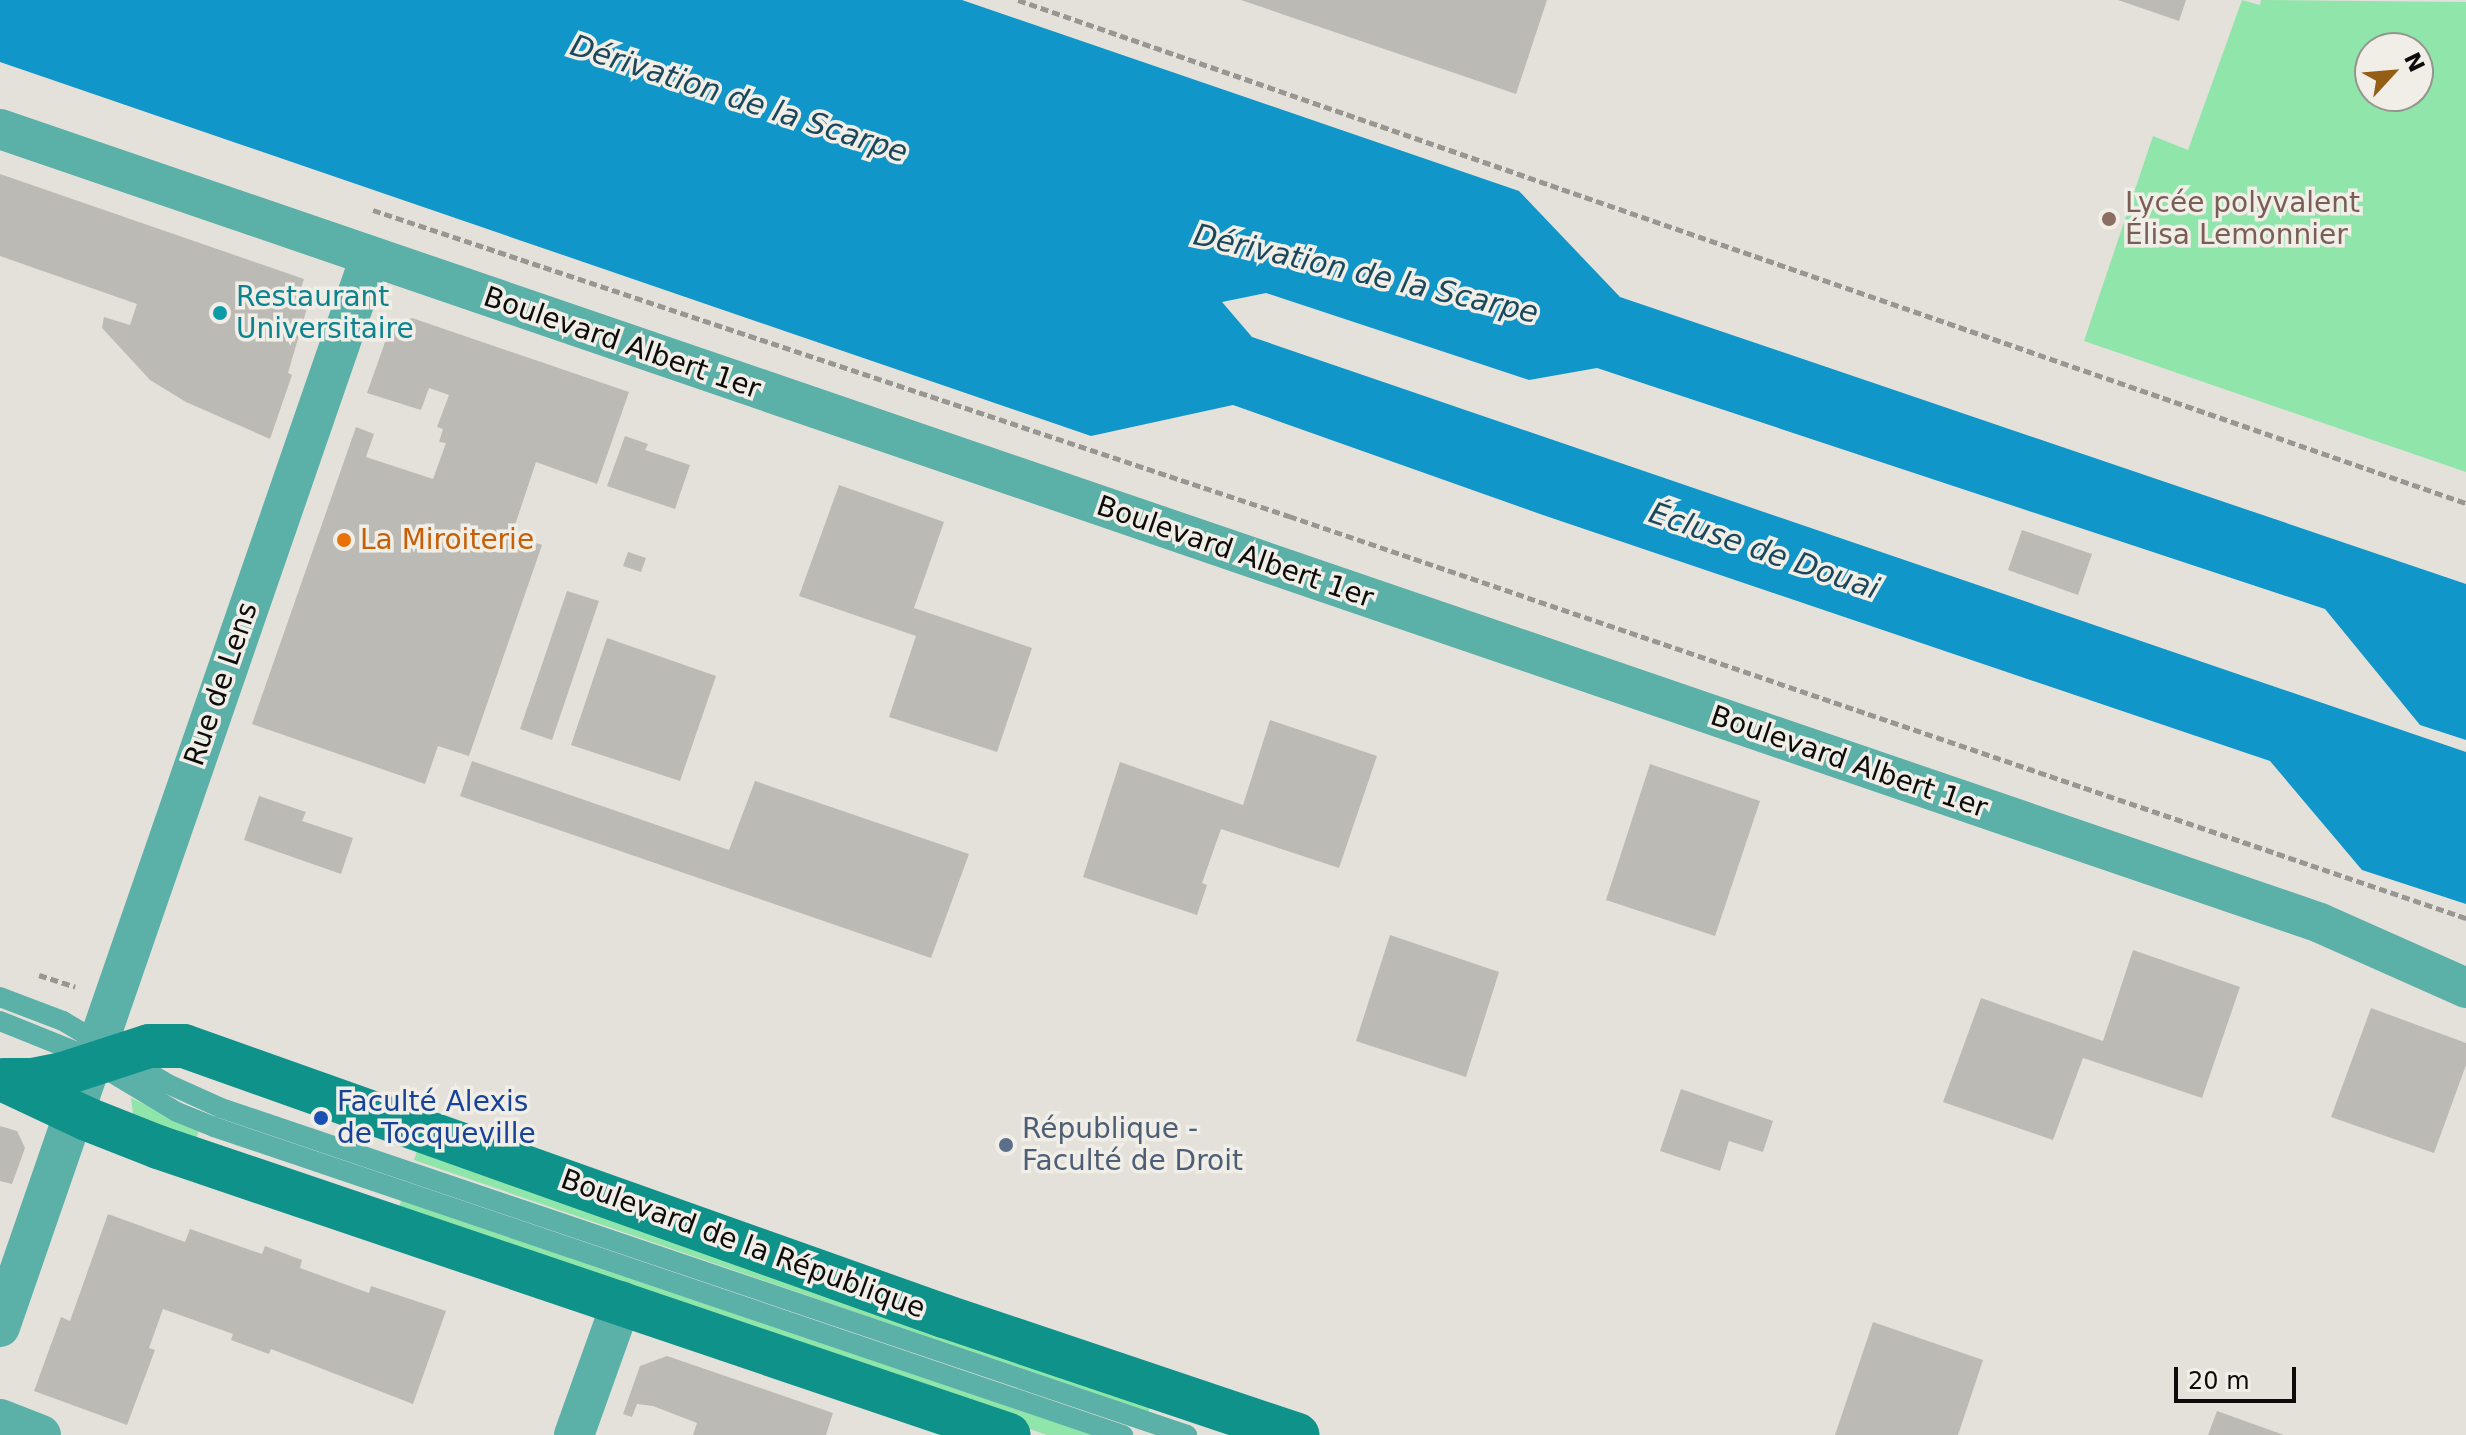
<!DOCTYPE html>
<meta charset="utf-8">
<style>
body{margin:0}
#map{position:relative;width:2466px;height:1435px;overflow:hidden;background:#e4e1db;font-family:"DejaVu Sans",sans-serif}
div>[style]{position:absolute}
.green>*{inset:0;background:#8fe5aa}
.water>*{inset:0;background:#1096c8}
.building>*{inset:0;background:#bcbab4}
.path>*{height:5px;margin-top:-2.5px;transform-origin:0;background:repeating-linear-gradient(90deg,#989692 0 8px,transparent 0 12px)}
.service>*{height:20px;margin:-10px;padding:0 10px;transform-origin:10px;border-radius:10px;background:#5bb0a8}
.minor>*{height:40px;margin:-20px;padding:0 20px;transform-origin:20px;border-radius:20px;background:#5bb0a8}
.secondary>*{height:44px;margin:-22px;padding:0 22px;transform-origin:22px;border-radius:22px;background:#0f928a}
.dots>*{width:22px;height:22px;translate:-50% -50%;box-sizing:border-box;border:4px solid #f1eee8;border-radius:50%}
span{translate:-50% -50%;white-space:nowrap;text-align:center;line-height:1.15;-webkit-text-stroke:7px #f1eee8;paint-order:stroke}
.education-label{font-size:28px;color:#785e54}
.left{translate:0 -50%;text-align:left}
.culture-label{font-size:28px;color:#0d838f}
.street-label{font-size:28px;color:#0d0c0a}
.food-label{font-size:28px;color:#c56008}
.transit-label{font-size:28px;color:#164399}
.service-label{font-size:28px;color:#4e5e75}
.water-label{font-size:30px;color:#19485d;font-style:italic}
.north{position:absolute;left:2354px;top:32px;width:80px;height:80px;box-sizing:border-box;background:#f1eee8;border:2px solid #96948f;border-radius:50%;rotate:64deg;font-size:22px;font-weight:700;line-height:32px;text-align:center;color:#0d0c0a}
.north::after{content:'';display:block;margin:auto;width:28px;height:36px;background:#945f15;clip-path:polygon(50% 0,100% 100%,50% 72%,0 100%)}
.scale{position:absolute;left:2174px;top:1367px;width:122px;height:36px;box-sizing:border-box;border:4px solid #0d0c0a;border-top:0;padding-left:10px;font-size:24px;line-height:28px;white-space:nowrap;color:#0d0c0a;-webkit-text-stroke:6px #f1eee8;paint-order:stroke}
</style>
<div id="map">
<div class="green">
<i style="clip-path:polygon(evenodd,2242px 0,2260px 5px,2261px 0,2466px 2px,2466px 472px,2084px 341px,2153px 136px,2188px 150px,2242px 0,2370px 48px,2418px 48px,2418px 96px,2370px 96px,2370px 48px)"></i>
<i style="clip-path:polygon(131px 1098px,199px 1130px,194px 1147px,133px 1114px)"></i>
<i style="clip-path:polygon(420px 1142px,1155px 1395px,1148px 1413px,414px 1160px)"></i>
<i style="clip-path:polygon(402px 1198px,1094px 1435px,1047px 1435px,396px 1216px)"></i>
</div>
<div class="water">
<i style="clip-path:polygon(0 0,962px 0,1519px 191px,1620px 297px,2466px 584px,2466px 740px,2420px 725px,2325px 609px,1597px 368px,1529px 380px,1266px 293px,1222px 302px,1252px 337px,2466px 752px,2466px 904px,2362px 870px,2270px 761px,1540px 514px,1233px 405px,1091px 436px,0 62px)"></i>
</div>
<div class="building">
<i style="clip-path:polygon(1241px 0,1547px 0,1516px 94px)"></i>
<i style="clip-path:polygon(2118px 0,2186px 0,2179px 21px)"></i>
<i style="clip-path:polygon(0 174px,304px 279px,295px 305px,307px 308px,288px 373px,292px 375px,270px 439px,186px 402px,150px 380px,102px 328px,104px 317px,130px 325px,137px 304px,0 256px)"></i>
<i style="clip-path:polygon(412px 318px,629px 392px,597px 484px,536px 462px,512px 534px,542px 545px,469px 756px,438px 746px,425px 784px,252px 724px,356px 427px,374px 434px,366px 457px,433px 479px,446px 443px,439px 442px,443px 429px,437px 427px,449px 395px,429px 388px,421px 410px,367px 393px,390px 328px)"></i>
<i style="clip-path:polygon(625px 436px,648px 444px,645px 450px,690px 465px,675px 509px,607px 486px)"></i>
<i style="clip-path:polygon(839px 485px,944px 522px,914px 608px,1032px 648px,997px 752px,889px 717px,916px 636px,799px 596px)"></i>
<i style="clip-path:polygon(2022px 530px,2092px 554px,2078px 595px,2008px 570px)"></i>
<i style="clip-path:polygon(628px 552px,646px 558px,641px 572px,623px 566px)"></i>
<i style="clip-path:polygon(567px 591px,599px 601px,552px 740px,520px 729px)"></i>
<i style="clip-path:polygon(607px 638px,716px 676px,680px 781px,571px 745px)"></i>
<i style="clip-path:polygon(1270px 720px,1377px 756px,1339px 868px,1221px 829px,1202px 883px,1207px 885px,1197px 915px,1083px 877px,1120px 762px,1243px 805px)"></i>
<i style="clip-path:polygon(472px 761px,729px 850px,755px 781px,969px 854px,931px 958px,460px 796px)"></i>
<i style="clip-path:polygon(1650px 764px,1760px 801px,1715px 936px,1606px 900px)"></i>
<i style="clip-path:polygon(259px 796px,306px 812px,302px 821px,353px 838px,341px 874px,244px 840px)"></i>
<i style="clip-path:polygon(1390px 935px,1499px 972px,1466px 1077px,1356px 1041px)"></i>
<i style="clip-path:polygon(2133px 950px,2240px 987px,2202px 1098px,2083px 1058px,2053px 1140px,1943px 1102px,1981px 998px,2103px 1041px)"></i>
<i style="clip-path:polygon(2371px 1008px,2466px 1043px,2466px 1065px,2434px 1153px,2331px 1117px)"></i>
<i style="clip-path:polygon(1681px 1089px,1773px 1121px,1763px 1152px,1729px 1141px,1720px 1171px,1660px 1151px)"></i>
<i style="clip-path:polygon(0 1126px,17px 1131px,25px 1148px,12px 1184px,0 1181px)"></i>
<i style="clip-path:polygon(108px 1214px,185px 1242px,190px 1229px,262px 1254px,265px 1246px,302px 1260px,300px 1268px,369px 1293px,371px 1286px,446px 1311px,413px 1404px,271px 1349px,269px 1354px,231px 1340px,233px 1334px,163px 1309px,149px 1348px,155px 1350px,127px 1425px,34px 1391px,61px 1317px,70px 1321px)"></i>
<i style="clip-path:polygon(1873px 1322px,1983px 1360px,1958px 1435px,1835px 1435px)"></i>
<i style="clip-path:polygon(667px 1356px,833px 1413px,826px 1435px,693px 1435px,697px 1423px,653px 1406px,637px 1404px,632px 1417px,623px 1414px,640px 1366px)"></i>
<i style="clip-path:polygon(2217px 1411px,2284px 1435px,2208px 1435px)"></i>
</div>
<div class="path">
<i style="left:1018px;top:0;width:1533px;rotate:19.16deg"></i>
<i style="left:373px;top:210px;width:966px;rotate:18.47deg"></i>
<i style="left:1289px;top:516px;width:1244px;rotate:18.86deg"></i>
<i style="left:39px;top:975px;width:38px;rotate:18deg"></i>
</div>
<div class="service">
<i style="left:0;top:997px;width:67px;rotate:20.9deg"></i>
<i style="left:63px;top:1021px;width:122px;rotate:31deg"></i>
<i style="left:168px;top:1084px;width:58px;rotate:24.4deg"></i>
<i style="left:221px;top:1108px;width:1020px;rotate:18.7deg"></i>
<i style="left:0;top:1021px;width:83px;rotate:21.9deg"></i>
<i style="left:77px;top:1052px;width:117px;rotate:31deg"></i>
<i style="left:177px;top:1112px;width:40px;rotate:22deg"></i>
<i style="left:214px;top:1127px;width:960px;rotate:18.72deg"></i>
</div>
<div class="minor">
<i style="left:0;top:129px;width:2452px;rotate:18.89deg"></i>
<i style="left:2320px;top:923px;width:160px;rotate:24deg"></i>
<i style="left:0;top:1327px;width:1132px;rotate:-70.92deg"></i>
<i style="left:0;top:1419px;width:44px;rotate:21.3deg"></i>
<i style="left:574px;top:1435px;width:142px;rotate:-70.3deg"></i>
</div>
<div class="secondary">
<i style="left:4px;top:1080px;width:28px"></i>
<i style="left:32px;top:1080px;width:32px;rotate:-11deg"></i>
<i style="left:63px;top:1074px;width:90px;rotate:-18deg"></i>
<i style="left:149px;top:1046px;width:35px"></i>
<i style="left:184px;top:1046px;width:807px;rotate:19.56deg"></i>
<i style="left:944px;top:1316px;width:373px;rotate:18.6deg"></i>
<i style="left:6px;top:1081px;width:89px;rotate:25.1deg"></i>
<i style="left:87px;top:1119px;width:76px;rotate:21.5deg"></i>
<i style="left:158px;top:1147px;width:898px;rotate:18.7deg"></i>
</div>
<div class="dots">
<i style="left:2109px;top:219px;background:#8d6e63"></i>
<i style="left:220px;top:313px;background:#0f9aa8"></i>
<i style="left:344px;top:540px;background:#e8710a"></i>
<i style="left:321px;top:1118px;background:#1a4fb4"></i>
<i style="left:1006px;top:1145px;background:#5c6f8a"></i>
</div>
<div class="education-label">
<span class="left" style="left:2125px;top:219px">Lycée polyvalent<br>Élisa Lemonnier</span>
</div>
<div class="culture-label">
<span class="left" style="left:236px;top:313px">Restaurant<br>Universitaire</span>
</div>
<div class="street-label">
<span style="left:622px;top:343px;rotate:19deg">Boulevard Albert 1er</span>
<span style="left:1235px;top:552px;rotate:19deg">Boulevard Albert 1er</span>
<span style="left:221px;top:684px;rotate:-71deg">Rue de Lens</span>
<span style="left:1849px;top:762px;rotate:19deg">Boulevard Albert 1er</span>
<span style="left:743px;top:1244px;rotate:20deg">Boulevard de la République</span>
</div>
<div class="food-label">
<span class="left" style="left:360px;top:540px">La Miroiterie</span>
</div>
<div class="transit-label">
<span class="left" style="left:337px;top:1118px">Faculté Alexis<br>de Tocqueville</span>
</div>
<div class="service-label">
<span class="left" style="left:1022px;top:1145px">République -<br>Faculté de Droit</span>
</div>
<div class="water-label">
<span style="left:739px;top:99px;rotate:18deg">Dérivation de la Scarpe</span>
<span style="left:1366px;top:274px;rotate:13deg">Dérivation de la Scarpe</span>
<span style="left:1764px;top:551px;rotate:19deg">Écluse de Douai</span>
</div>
<div class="north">N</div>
<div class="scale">20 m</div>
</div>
